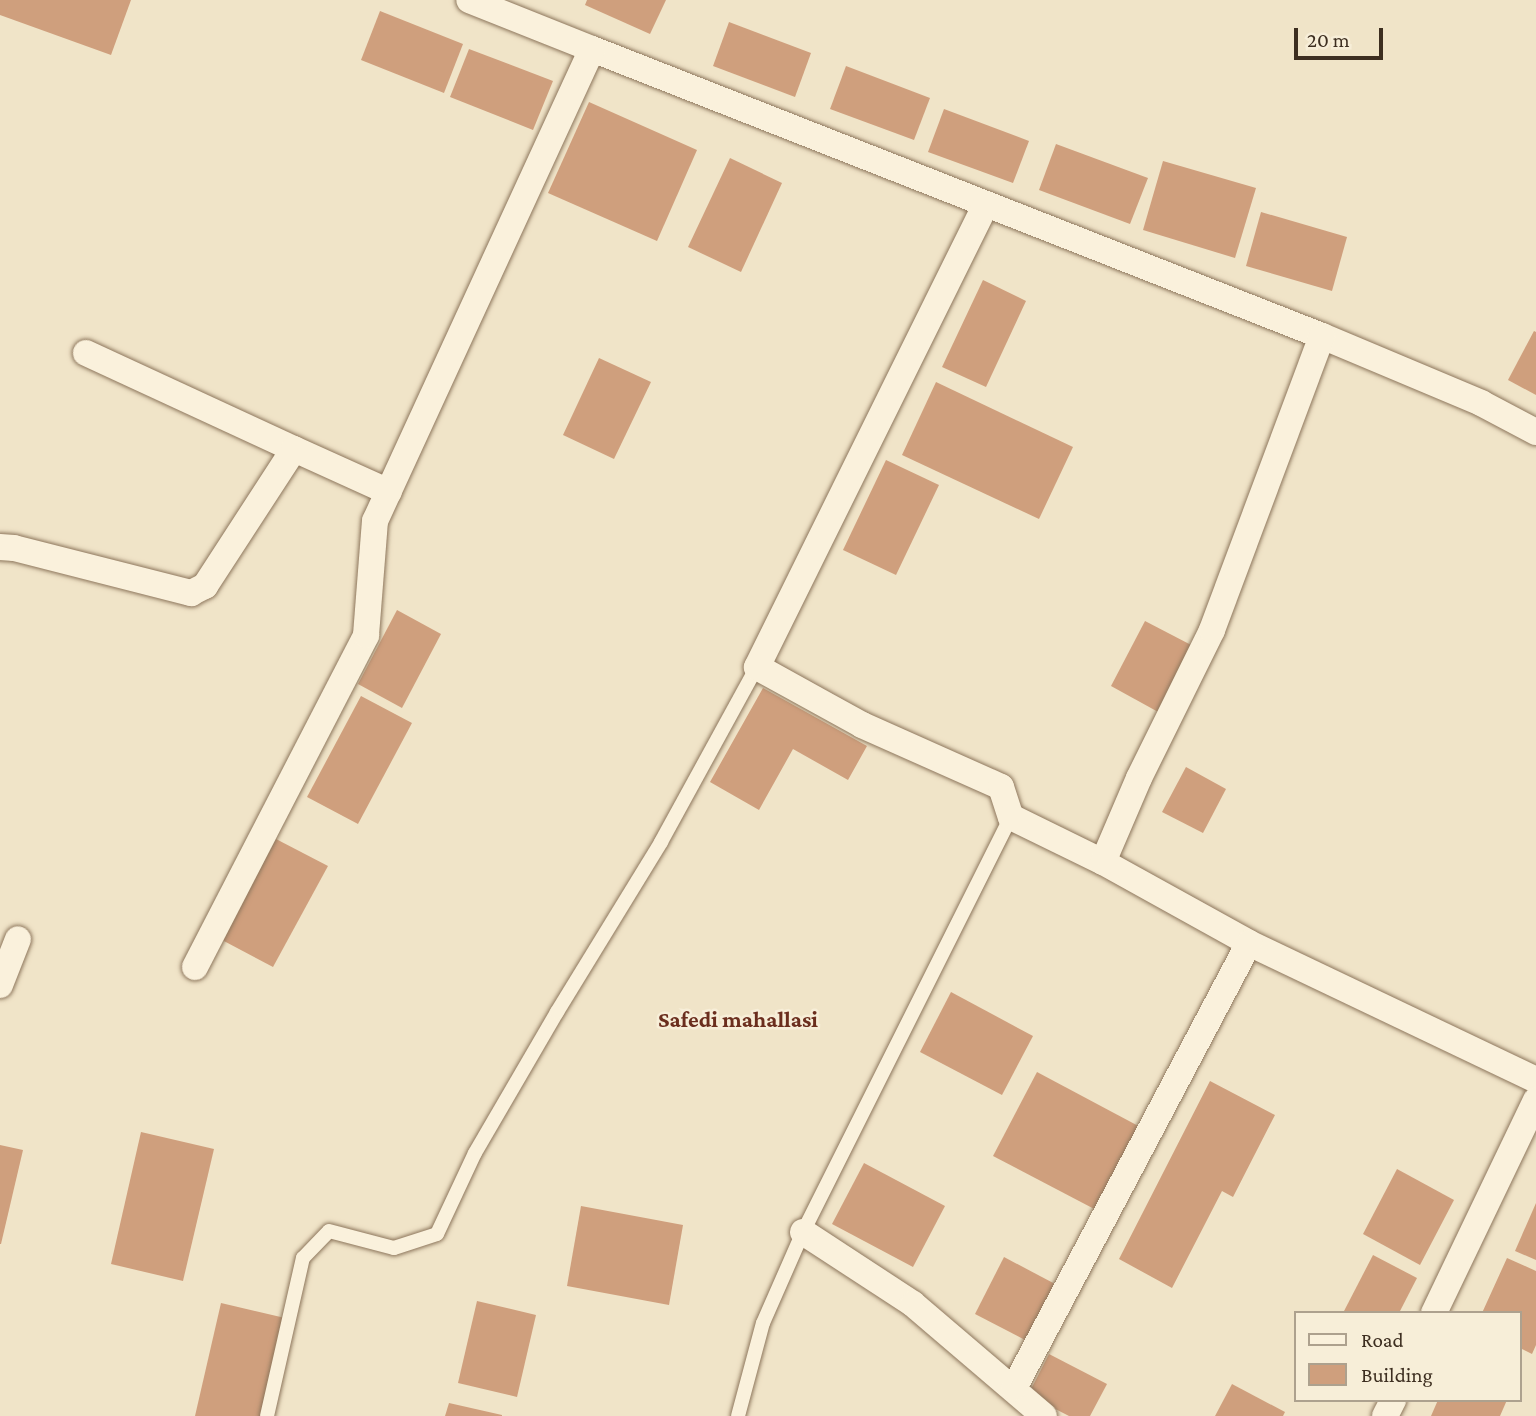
<!DOCTYPE html>
<style>
body{margin:0}
#map{position:relative;width:1536px;height:1416px;overflow:hidden;background:#f0e4c8;font-family:"Crimson Pro",serif}
div>[style]{position:absolute}
.building>*{inset:0;background:#cf9f7d}
.roads{filter:drop-shadow(0 0 2px #8d765c) drop-shadow(0 0 2px #8d765c)}
.lane>*{height:14px;margin:-7px;padding:0 7px;transform-origin:7px;border-radius:7px;background:#faf1dc}
.street>*{height:26px;margin:-13px;padding:0 13px;transform-origin:13px;border-radius:13px;background:#faf1dc}
span{translate:-50% -50%;white-space:nowrap;text-align:center;line-height:1.15;-webkit-text-stroke:5px #f7eed8;paint-order:stroke}
.neighbourhood-label{font-size:23px;color:#6b2e1e;font-weight:700}
.legend{position:absolute;left:1294px;top:1311px;width:228px;height:91px;box-sizing:border-box;background:#f7eed8;border:2px solid #ada18e;margin:0;padding:9px 12px;list-style:none;font-size:21px;color:#3d2e20}
.legend li{display:flex;align-items:center;gap:14px;height:35px}
.legend b{width:35px;border:2px solid #ada18e}
.scale{position:absolute;left:1294px;top:28px;width:89px;height:32px;box-sizing:border-box;border:4px solid #3d2e20;border-top:0;padding-left:9px;font-size:21px;line-height:24px;white-space:nowrap;color:#3d2e20;-webkit-text-stroke:5px #f7eed8;paint-order:stroke}
</style>
<div id="map">
<div class="building">
<i style="clip-path:polygon(0 0,131px 0,111px 55px,0 15px)"></i>
<i style="clip-path:polygon(587px 0,666px 0,650px 34px,585px 5px)"></i>
<i style="clip-path:polygon(380px 11px,463px 44px,444px 93px,361px 60px)"></i>
<i style="clip-path:polygon(729px 22px,811px 53px,795px 97px,713px 66px)"></i>
<i style="clip-path:polygon(469px 49px,553px 81px,533px 130px,450px 97px)"></i>
<i style="clip-path:polygon(846px 66px,930px 98px,914px 140px,830px 109px)"></i>
<i style="clip-path:polygon(589px 102px,697px 150px,657px 241px,548px 193px)"></i>
<i style="clip-path:polygon(944px 109px,1029px 141px,1013px 183px,928px 152px)"></i>
<i style="clip-path:polygon(1056px 144px,1148px 178px,1130px 224px,1039px 190px)"></i>
<i style="clip-path:polygon(730px 158px,782px 183px,741px 272px,688px 247px)"></i>
<i style="clip-path:polygon(1163px 161px,1256px 188px,1235px 258px,1143px 230px)"></i>
<i style="clip-path:polygon(1261px 212px,1347px 237px,1332px 291px,1246px 266px)"></i>
<i style="clip-path:polygon(983px 280px,1026px 301px,986px 387px,942px 367px)"></i>
<i style="clip-path:polygon(1534px 331px,1536px 332px,1536px 395px,1508px 380px)"></i>
<i style="clip-path:polygon(599px 358px,651px 382px,614px 459px,563px 435px)"></i>
<i style="clip-path:polygon(936px 382px,1073px 447px,1039px 519px,902px 455px)"></i>
<i style="clip-path:polygon(886px 460px,939px 485px,896px 575px,843px 550px)"></i>
<i style="clip-path:polygon(397px 610px,441px 634px,402px 708px,358px 684px)"></i>
<i style="clip-path:polygon(1145px 621px,1195px 647px,1160px 713px,1111px 686px)"></i>
<i style="clip-path:polygon(763px 688px,867px 746px,848px 780px,793px 749px,759px 810px,710px 782px)"></i>
<i style="clip-path:polygon(361px 696px,412px 723px,358px 824px,307px 797px)"></i>
<i style="clip-path:polygon(1186px 767px,1226px 789px,1203px 833px,1162px 812px)"></i>
<i style="clip-path:polygon(276px 839px,328px 866px,273px 967px,222px 940px)"></i>
<i style="clip-path:polygon(951px 992px,1033px 1036px,1002px 1095px,920px 1052px)"></i>
<i style="clip-path:polygon(1037px 1072px,1144px 1129px,1100px 1212px,993px 1156px)"></i>
<i style="clip-path:polygon(1210px 1081px,1275px 1115px,1233px 1197px,1222px 1191px,1172px 1288px,1119px 1259px)"></i>
<i style="clip-path:polygon(141px 1132px,214px 1149px,183px 1281px,111px 1264px)"></i>
<i style="clip-path:polygon(0 1145px,23px 1150px,1px 1244px,0 1244px)"></i>
<i style="clip-path:polygon(864px 1163px,945px 1206px,913px 1267px,832px 1224px)"></i>
<i style="clip-path:polygon(1397px 1169px,1454px 1200px,1420px 1265px,1363px 1234px)"></i>
<i style="clip-path:polygon(1536px 1203px,1536px 1260px,1515px 1251px)"></i>
<i style="clip-path:polygon(581px 1206px,683px 1225px,669px 1305px,567px 1286px)"></i>
<i style="clip-path:polygon(1373px 1255px,1417px 1278px,1399px 1313px,1343px 1313px)"></i>
<i style="clip-path:polygon(1004px 1257px,1057px 1285px,1027px 1341px,975px 1314px)"></i>
<i style="clip-path:polygon(1507px 1258px,1536px 1271px,1536px 1345px,1532px 1354px,1520px 1348px,1520px 1313px,1482px 1313px)"></i>
<i style="clip-path:polygon(477px 1301px,536px 1315px,517px 1397px,458px 1383px)"></i>
<i style="clip-path:polygon(221px 1303px,285px 1318px,262px 1416px,195px 1416px)"></i>
<i style="clip-path:polygon(1049px 1354px,1107px 1384px,1090px 1416px,1069px 1416px,1028px 1395px)"></i>
<i style="clip-path:polygon(1232px 1384px,1285px 1412px,1283px 1416px,1215px 1416px)"></i>
<i style="clip-path:polygon(1438px 1400px,1507px 1400px,1500px 1416px,1431px 1416px)"></i>
<i style="clip-path:polygon(449px 1403px,502px 1415px,502px 1416px,445px 1416px)"></i>
</div>
<div class="roads">
<div class="lane">
<i style="left:267px;top:1416px;width:162px;rotate:-77.2deg"></i>
<i style="left:303px;top:1258px;width:37px;rotate:-46deg"></i>
<i style="left:329px;top:1231px;width:67px;rotate:14.7deg"></i>
<i style="left:394px;top:1248px;width:45px;rotate:-18deg"></i>
<i style="left:437px;top:1234px;width:89px;rotate:-64.9deg"></i>
<i style="left:475px;top:1153px;width:163px;rotate:-59.8deg"></i>
<i style="left:557px;top:1012px;width:199px;rotate:-58.5deg"></i>
<i style="left:661px;top:842px;width:200px;rotate:-61.3deg"></i>
<i style="left:738px;top:1416px;width:96px;rotate:-75deg"></i>
<i style="left:763px;top:1323px;width:99px;rotate:-66.3deg"></i>
<i style="left:803px;top:1232px;width:464px;rotate:-63.4deg"></i>
</div>
<div class="street">
<i style="left:592px;top:49px;width:784px;rotate:21.46deg"></i>
<i style="left:1322px;top:336px;width:173px;rotate:22.8deg"></i>
<i style="left:1481px;top:403px;width:62px;rotate:27.8deg"></i>
<i style="left:986px;top:204px;width:517px;rotate:116.32deg"></i>
<i style="left:757px;top:667px;width:120px;rotate:28.9deg"></i>
<i style="left:862px;top:725px;width:152px;rotate:24deg"></i>
<i style="left:1001px;top:787px;width:32px;rotate:72deg"></i>
<i style="left:1011px;top:817px;width:102px;rotate:26.1deg"></i>
<i style="left:1103px;top:862px;width:167px;rotate:29deg"></i>
<i style="left:1249px;top:943px;width:318px;rotate:25.5deg"></i>
<i style="left:86px;top:353px;width:229px;rotate:24.8deg"></i>
<i style="left:0;top:547px;width:14px;rotate:4deg"></i>
<i style="left:14px;top:548px;width:183px;rotate:14.3deg"></i>
<i style="left:191px;top:593px;width:16px;rotate:-27deg"></i>
<i style="left:205px;top:586px;width:163px;rotate:-57deg"></i>
<i style="left:294px;top:449px;width:104px;rotate:24.4deg"></i>
<i style="left:1103px;top:862px;width:91px;rotate:-66.8deg"></i>
<i style="left:1139px;top:778px;width:165px;rotate:-63.7deg"></i>
<i style="left:1212px;top:630px;width:314px;rotate:-69.5deg"></i>
<i style="left:195px;top:967px;width:373px;rotate:-62.7deg"></i>
<i style="left:366px;top:635px;width:114px;rotate:-85.5deg"></i>
<i style="left:375px;top:521px;width:519px;rotate:-65.31deg"></i>
<i style="left:592px;top:49px;width:132px;rotate:-158.3deg"></i>
<i style="left:0;top:985px;width:49px;rotate:-68.6deg"></i>
<i style="left:803px;top:1232px;width:131px;rotate:33.2deg"></i>
<i style="left:913px;top:1304px;width:172px;rotate:40.5deg"></i>
<i style="left:1434px;top:1313px;width:236px;rotate:-64.4deg"></i>
<i style="left:1014px;top:1388px;width:503px;rotate:-62.16deg"></i>
<i style="left:1385px;top:1416px;width:18px;rotate:-63deg"></i>
</div>
</div>
<div class="neighbourhood-label">
<span style="left:738px;top:1019px">Safedi mahallasi</span>
</div>
<ul class="legend">
<li><b style="height:9px;background:#faf1dc"></b>Road</li>
<li><b style="height:19px;background:#cf9f7d"></b>Building</li>
</ul>
<div class="scale">20 m</div>
</div>
